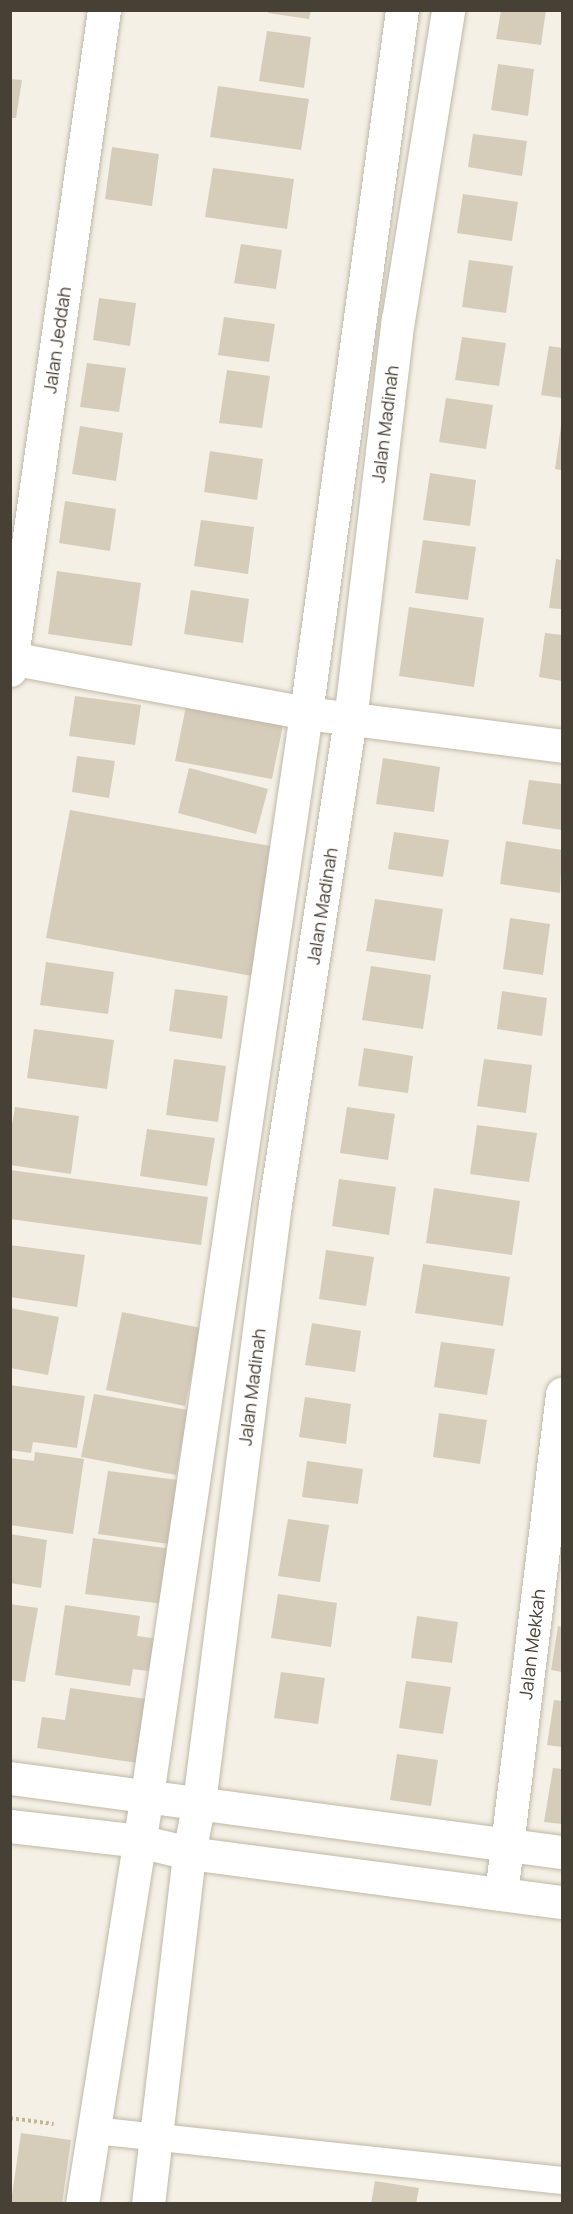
<!DOCTYPE html>
<style>
body{margin:0}
#map{position:relative;width:573px;height:2214px;overflow:hidden;background:#f4f0e5;font-family:Manrope,sans-serif}
div>[style]{position:absolute}
.building>*{inset:0;background:#d6ccba}
.path>*{height:4px;margin-top:-2px;transform-origin:0;background:repeating-linear-gradient(90deg,#c3b598 0 3px,transparent 0 6px)}
.roads{filter:drop-shadow(0 0 2px #c0b8a7) drop-shadow(0 0 2px #c0b8a7)}
.service>*{height:27px;margin:-13.5px;padding:0 13.5px;transform-origin:13.5px;border-radius:13.5px;background:#fff}
.minor>*{height:33px;margin:-16.5px;padding:0 16.5px;transform-origin:16.5px;border-radius:16.5px;background:#fff}
span{translate:-50% -50%;white-space:nowrap;text-align:center;line-height:1.15;-webkit-text-stroke:6px #fff;paint-order:stroke}
.street-label{font-size:18px;color:#474034}
.frame{position:absolute;inset:0;border:12px solid #474034;pointer-events:none}
</style>
<div id="map">
<div class="building">
<i style="clip-path:polygon(268px 10px,311px 10px,309px 19px,268px 13px)"></i>
<i style="clip-path:polygon(501px 10px,546px 10px,541px 45px,496px 39px)"></i>
<i style="clip-path:polygon(267px 31px,311px 37px,304px 88px,259px 81px)"></i>
<i style="clip-path:polygon(498px 64px,534px 69px,528px 116px,491px 110px)"></i>
<i style="clip-path:polygon(10px 79px,22px 80px,16px 118px,10px 118px)"></i>
<i style="clip-path:polygon(218px 86px,309px 99px,301px 150px,210px 137px)"></i>
<i style="clip-path:polygon(473px 134px,527px 141px,522px 176px,468px 167px)"></i>
<i style="clip-path:polygon(112px 147px,159px 154px,152px 206px,105px 199px)"></i>
<i style="clip-path:polygon(213px 168px,294px 179px,287px 229px,205px 217px)"></i>
<i style="clip-path:polygon(463px 194px,518px 202px,512px 241px,457px 233px)"></i>
<i style="clip-path:polygon(241px 244px,282px 250px,276px 289px,234px 283px)"></i>
<i style="clip-path:polygon(469px 260px,513px 266px,506px 313px,462px 307px)"></i>
<i style="clip-path:polygon(99px 298px,136px 303px,130px 346px,93px 340px)"></i>
<i style="clip-path:polygon(224px 317px,275px 324px,269px 362px,218px 355px)"></i>
<i style="clip-path:polygon(462px 337px,506px 343px,499px 386px,455px 380px)"></i>
<i style="clip-path:polygon(549px 346px,562px 348px,562px 398px,541px 395px)"></i>
<i style="clip-path:polygon(87px 363px,126px 368px,119px 412px,80px 407px)"></i>
<i style="clip-path:polygon(227px 370px,270px 376px,262px 428px,219px 423px)"></i>
<i style="clip-path:polygon(446px 398px,493px 405px,486px 449px,439px 442px)"></i>
<i style="clip-path:polygon(80px 426px,123px 433px,116px 481px,72px 474px)"></i>
<i style="clip-path:polygon(561px 426px,562px 427px,562px 470px,555px 469px)"></i>
<i style="clip-path:polygon(210px 451px,263px 459px,257px 500px,204px 492px)"></i>
<i style="clip-path:polygon(430px 473px,476px 480px,470px 526px,423px 520px)"></i>
<i style="clip-path:polygon(65px 501px,116px 509px,110px 551px,59px 543px)"></i>
<i style="clip-path:polygon(201px 520px,254px 527px,248px 574px,194px 566px)"></i>
<i style="clip-path:polygon(423px 540px,476px 547px,468px 600px,415px 593px)"></i>
<i style="clip-path:polygon(556px 559px,562px 560px,562px 609px,549px 608px)"></i>
<i style="clip-path:polygon(57px 571px,141px 583px,132px 646px,48px 634px)"></i>
<i style="clip-path:polygon(191px 590px,249px 599px,243px 643px,184px 634px)"></i>
<i style="clip-path:polygon(409px 607px,484px 618px,474px 687px,399px 676px)"></i>
<i style="clip-path:polygon(545px 633px,562px 635px,562px 681px,539px 677px)"></i>
<i style="clip-path:polygon(75px 696px,141px 705px,135px 745px,69px 736px)"></i>
<i style="clip-path:polygon(188px 696px,285px 715px,272px 779px,175px 761px)"></i>
<i style="clip-path:polygon(77px 756px,115px 761px,109px 798px,72px 792px)"></i>
<i style="clip-path:polygon(383px 758px,440px 767px,434px 812px,376px 804px)"></i>
<i style="clip-path:polygon(189px 768px,268px 789px,256px 834px,178px 813px)"></i>
<i style="clip-path:polygon(529px 780px,562px 784px,562px 830px,522px 824px)"></i>
<i style="clip-path:polygon(70px 810px,276px 847px,252px 976px,46px 938px)"></i>
<i style="clip-path:polygon(394px 832px,449px 840px,443px 877px,388px 869px)"></i>
<i style="clip-path:polygon(506px 841px,562px 850px,560px 893px,500px 884px)"></i>
<i style="clip-path:polygon(375px 899px,443px 909px,435px 961px,366px 951px)"></i>
<i style="clip-path:polygon(510px 918px,550px 924px,543px 975px,503px 969px)"></i>
<i style="clip-path:polygon(46px 962px,114px 972px,108px 1014px,40px 1005px)"></i>
<i style="clip-path:polygon(371px 966px,431px 975px,423px 1029px,362px 1020px)"></i>
<i style="clip-path:polygon(175px 989px,228px 996px,222px 1039px,169px 1031px)"></i>
<i style="clip-path:polygon(502px 991px,547px 998px,542px 1036px,497px 1029px)"></i>
<i style="clip-path:polygon(34px 1029px,114px 1040px,107px 1089px,27px 1078px)"></i>
<i style="clip-path:polygon(364px 1048px,413px 1056px,408px 1093px,358px 1086px)"></i>
<i style="clip-path:polygon(174px 1059px,226px 1066px,218px 1122px,166px 1115px)"></i>
<i style="clip-path:polygon(484px 1059px,532px 1065px,526px 1113px,477px 1106px)"></i>
<i style="clip-path:polygon(15px 1107px,79px 1116px,71px 1174px,10px 1165px,10px 1136px)"></i>
<i style="clip-path:polygon(347px 1107px,395px 1114px,388px 1160px,340px 1153px)"></i>
<i style="clip-path:polygon(477px 1125px,537px 1133px,529px 1182px,470px 1174px)"></i>
<i style="clip-path:polygon(147px 1129px,215px 1138px,207px 1186px,140px 1176px)"></i>
<i style="clip-path:polygon(10px 1170px,208px 1197px,201px 1245px,10px 1219px)"></i>
<i style="clip-path:polygon(339px 1179px,396px 1187px,389px 1235px,332px 1226px)"></i>
<i style="clip-path:polygon(434px 1188px,520px 1201px,512px 1255px,426px 1243px)"></i>
<i style="clip-path:polygon(10px 1245px,85px 1255px,77px 1307px,10px 1297px)"></i>
<i style="clip-path:polygon(326px 1250px,374px 1257px,366px 1306px,319px 1299px)"></i>
<i style="clip-path:polygon(423px 1264px,510px 1277px,503px 1326px,415px 1313px)"></i>
<i style="clip-path:polygon(10px 1308px,59px 1317px,48px 1375px,10px 1368px)"></i>
<i style="clip-path:polygon(122px 1312px,201px 1328px,185px 1406px,106px 1390px)"></i>
<i style="clip-path:polygon(312px 1323px,361px 1331px,355px 1372px,305px 1365px)"></i>
<i style="clip-path:polygon(441px 1342px,495px 1349px,487px 1395px,434px 1387px)"></i>
<i style="clip-path:polygon(10px 1385px,85px 1396px,77px 1448px,33px 1442px,31px 1453px,10px 1450px)"></i>
<i style="clip-path:polygon(94px 1394px,188px 1410px,176px 1475px,81px 1457px)"></i>
<i style="clip-path:polygon(305px 1397px,351px 1404px,346px 1444px,299px 1437px)"></i>
<i style="clip-path:polygon(439px 1413px,487px 1420px,480px 1464px,433px 1457px)"></i>
<i style="clip-path:polygon(35px 1452px,84px 1459px,73px 1534px,10px 1525px,10px 1458px,34px 1461px)"></i>
<i style="clip-path:polygon(307px 1461px,363px 1469px,358px 1504px,302px 1497px)"></i>
<i style="clip-path:polygon(108px 1471px,178px 1480px,169px 1544px,98px 1534px)"></i>
<i style="clip-path:polygon(288px 1519px,329px 1525px,320px 1582px,278px 1576px)"></i>
<i style="clip-path:polygon(10px 1534px,47px 1540px,41px 1588px,10px 1583px)"></i>
<i style="clip-path:polygon(93px 1538px,172px 1549px,164px 1604px,85px 1594px)"></i>
<i style="clip-path:polygon(278px 1594px,337px 1603px,331px 1647px,271px 1638px)"></i>
<i style="clip-path:polygon(10px 1604px,38px 1608px,25px 1682px,10px 1680px)"></i>
<i style="clip-path:polygon(65px 1605px,140px 1616px,137px 1636px,159px 1639px,154px 1672px,133px 1669px,130px 1686px,55px 1675px)"></i>
<i style="clip-path:polygon(417px 1616px,458px 1622px,452px 1663px,411px 1658px)"></i>
<i style="clip-path:polygon(558px 1626px,562px 1627px,562px 1672px,551px 1670px)"></i>
<i style="clip-path:polygon(281px 1672px,325px 1678px,318px 1724px,274px 1718px)"></i>
<i style="clip-path:polygon(406px 1681px,451px 1687px,443px 1734px,399px 1728px)"></i>
<i style="clip-path:polygon(70px 1688px,153px 1700px,144px 1764px,37px 1748px,42px 1717px,65px 1720px)"></i>
<i style="clip-path:polygon(554px 1700px,562px 1701px,562px 1747px,547px 1745px)"></i>
<i style="clip-path:polygon(397px 1754px,438px 1760px,431px 1806px,390px 1800px)"></i>
<i style="clip-path:polygon(553px 1768px,562px 1769px,562px 1824px,544px 1822px)"></i>
<i style="clip-path:polygon(21px 2133px,71px 2140px,62px 2204px,11px 2202px)"></i>
<i style="clip-path:polygon(375px 2181px,419px 2188px,416px 2204px,371px 2204px)"></i>
</div>
<div class="path">
<i style="left:10px;top:2118px;width:44px;rotate:7.8deg"></i>
</div>
<div class="roads">
<div class="service">
<i style="left:94px;top:2130px;width:471px;rotate:6.1deg"></i>
</div>
<div class="minor">
<i style="left:10px;top:658px;width:301px;rotate:10.5deg"></i>
<i style="left:306px;top:713px;width:258px;rotate:7.3deg"></i>
<i style="left:10px;top:670px;width:667px;rotate:-81.89deg"></i>
<i style="left:10px;top:1778px;width:557px;rotate:7.64deg"></i>
<i style="left:10px;top:1826px;width:130px;rotate:6.6deg"></i>
<i style="left:139px;top:1841px;width:51px;rotate:13.5deg"></i>
<i style="left:189px;top:1853px;width:376px;rotate:7.5deg"></i>
<i style="left:501px;top:1894px;width:504px;rotate:-83.04deg"></i>
<i style="left:82px;top:2204px;width:414px;rotate:-81deg"></i>
<i style="left:147px;top:1795px;width:1094px;rotate:-81.64deg"></i>
<i style="left:306px;top:713px;width:710px;rotate:-82.22deg"></i>
<i style="left:148px;top:2204px;width:353px;rotate:-83.3deg"></i>
<i style="left:189px;top:1853px;width:52px;rotate:-78.9deg"></i>
<i style="left:199px;top:1802px;width:603px;rotate:-82.76deg"></i>
<i style="left:275px;top:1204px;width:490px;rotate:-81.2deg"></i>
<i style="left:350px;top:720px;width:403px;rotate:-83.2deg"></i>
<i style="left:398px;top:320px;width:314px;rotate:-80.8deg"></i>
</div>
</div>
<div class="street-label">
<span style="left:57px;top:340px;rotate:-82deg">Jalan Jeddah</span>
<span style="left:385px;top:424px;rotate:-83deg">Jalan Madinah</span>
<span style="left:322px;top:906px;rotate:-81deg">Jalan Madinah</span>
<span style="left:252px;top:1387px;rotate:-83deg">Jalan Madinah</span>
<span style="left:532px;top:1644px;rotate:-83deg">Jalan Mekkah</span>
</div>
<div class="frame"></div>
</div>
